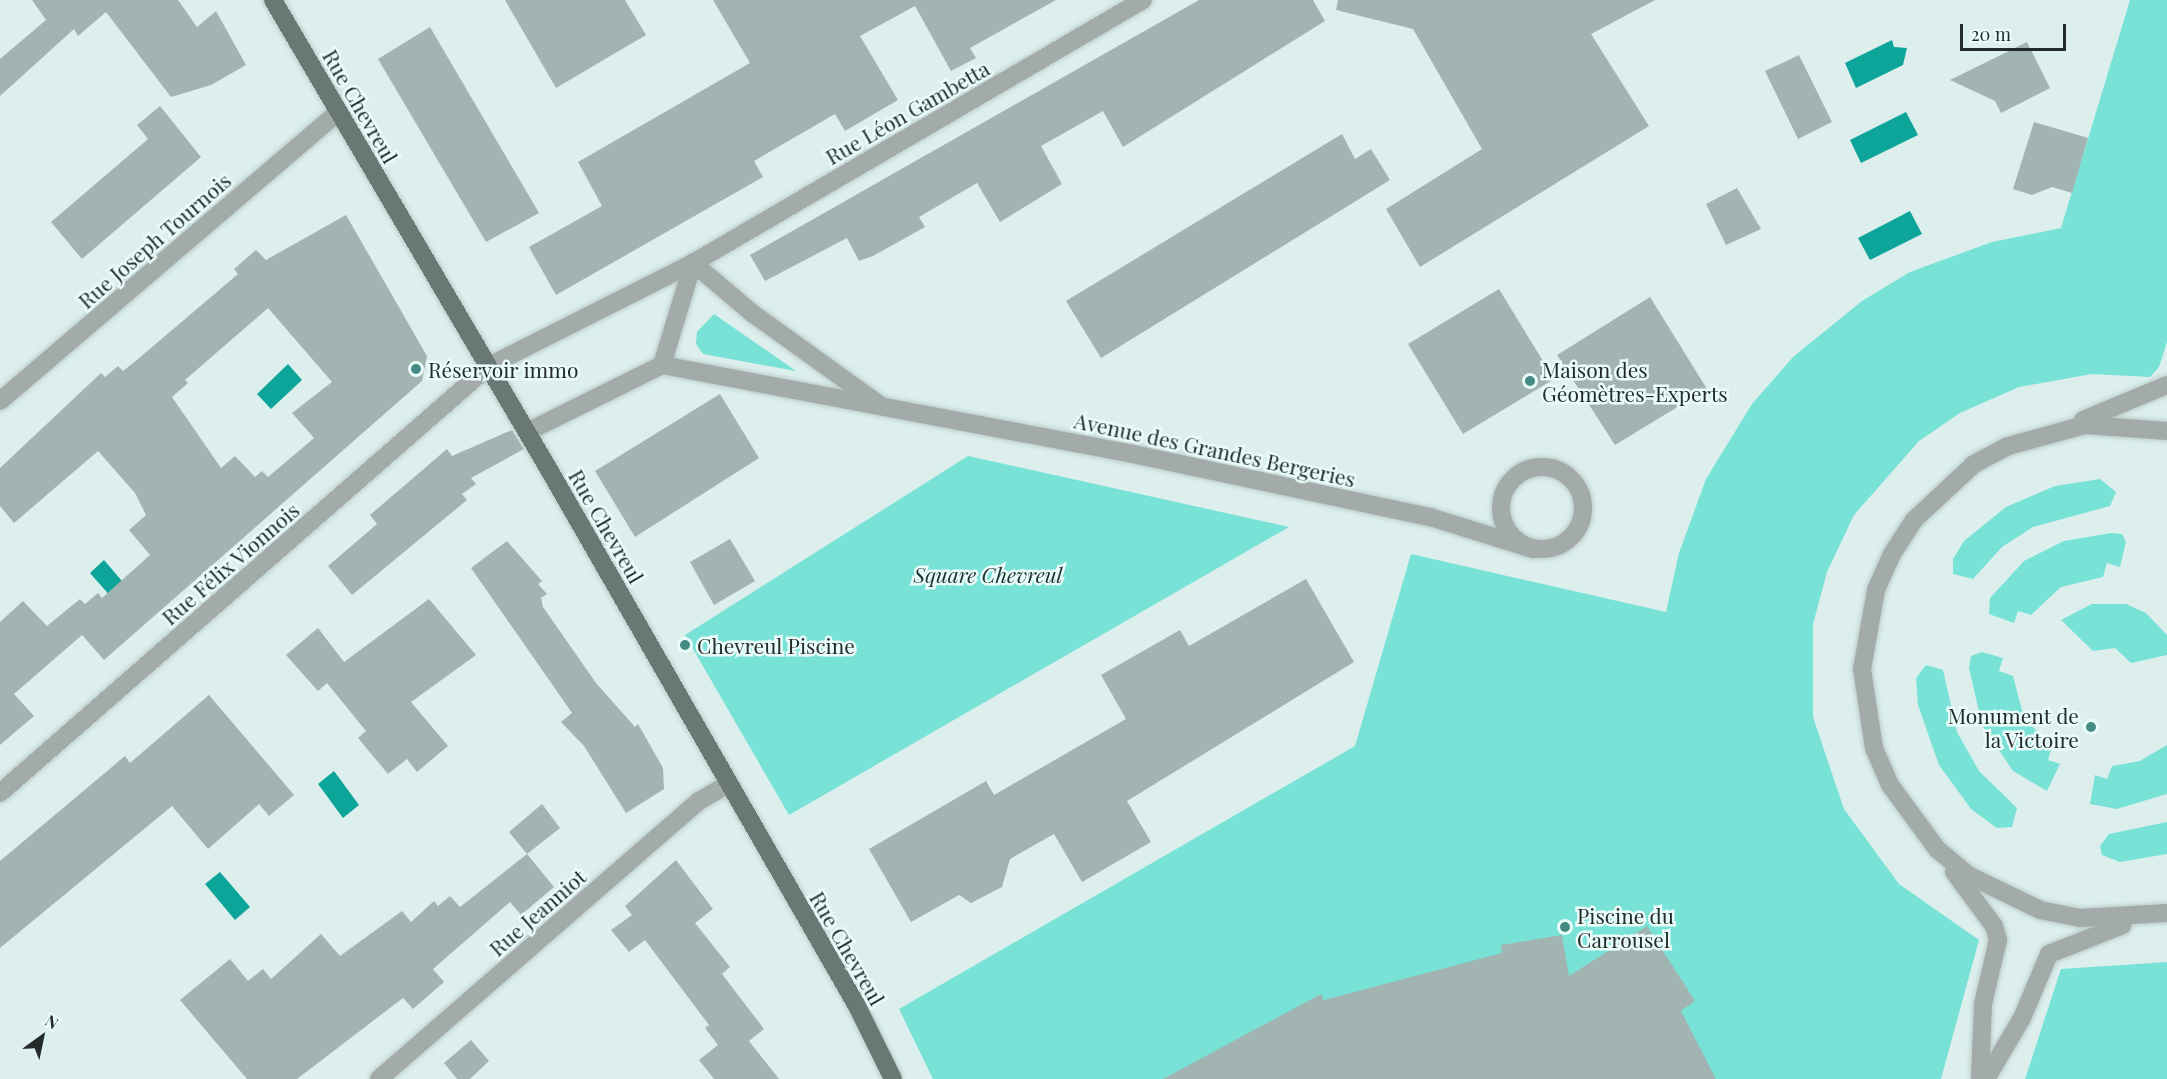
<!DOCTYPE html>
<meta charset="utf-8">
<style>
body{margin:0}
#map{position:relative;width:2167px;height:1079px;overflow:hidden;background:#dcefec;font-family:"Playfair Display",serif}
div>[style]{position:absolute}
.green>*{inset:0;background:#78e2d7}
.water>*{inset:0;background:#0da59a}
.building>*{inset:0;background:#a2b4b1}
.roads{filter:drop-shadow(0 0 2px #bbccc9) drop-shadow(0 0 2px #bbccc9)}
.minor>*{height:18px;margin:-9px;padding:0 9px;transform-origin:9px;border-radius:9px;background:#a3abaa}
.minor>.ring{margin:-9px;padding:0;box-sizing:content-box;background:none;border:18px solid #a3abaa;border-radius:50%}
.primary>*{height:18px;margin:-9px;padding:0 9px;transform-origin:9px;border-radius:9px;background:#697775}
.dots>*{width:16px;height:16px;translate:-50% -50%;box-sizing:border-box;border:3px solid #e9fcf9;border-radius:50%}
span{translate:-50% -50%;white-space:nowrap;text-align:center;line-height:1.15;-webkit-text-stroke:5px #e9fcf9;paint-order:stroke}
.street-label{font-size:21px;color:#242b2a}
.poi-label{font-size:21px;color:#242b2a}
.left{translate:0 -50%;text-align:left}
.right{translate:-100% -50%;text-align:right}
.park-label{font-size:21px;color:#1c322f;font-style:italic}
.north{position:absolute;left:12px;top:1007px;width:60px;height:60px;-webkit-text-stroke:4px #e9fcf9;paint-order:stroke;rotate:33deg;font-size:16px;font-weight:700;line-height:24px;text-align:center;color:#242b2a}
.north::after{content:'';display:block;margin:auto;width:21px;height:27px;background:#242b2a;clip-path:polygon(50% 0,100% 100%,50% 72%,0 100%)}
.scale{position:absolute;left:1960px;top:24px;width:106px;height:27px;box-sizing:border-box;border:3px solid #242b2a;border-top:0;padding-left:8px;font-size:18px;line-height:21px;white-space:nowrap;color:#242b2a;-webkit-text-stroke:4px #e9fcf9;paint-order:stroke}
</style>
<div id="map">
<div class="green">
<i style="clip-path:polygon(2130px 0,2167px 0,2167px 342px,2159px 367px,2150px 377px,2092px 374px,2019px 387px,1960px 413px,1919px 441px,1854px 515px,1827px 572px,1813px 624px,1813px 717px,1844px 809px,1899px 884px,1979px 940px,1941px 1079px,933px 1079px,899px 1009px,1355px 746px,1411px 554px,1666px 612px,1679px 553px,1706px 479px,1752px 404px,1793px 357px,1862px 301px,1910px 272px,1992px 242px,2061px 228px)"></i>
<i style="clip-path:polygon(714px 314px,796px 371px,703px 354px,696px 344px,697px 332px)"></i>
<i style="clip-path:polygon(968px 456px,1289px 527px,789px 815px,685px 635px)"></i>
<i style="clip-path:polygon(2100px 479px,2116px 492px,2110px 506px,2033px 527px,2002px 547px,1973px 579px,1953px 574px,1953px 559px,1964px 541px,2006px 507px,2055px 486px)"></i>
<i style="clip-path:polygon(2111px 533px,2122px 534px,2126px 542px,2120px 567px,2107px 563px,2103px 577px,2061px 587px,2031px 615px,2018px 611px,2014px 623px,1989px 614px,1990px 598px,2024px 561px,2064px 541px)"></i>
<i style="clip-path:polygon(2092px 604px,2126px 604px,2146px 613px,2167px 635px,2167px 655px,2131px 663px,2115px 648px,2093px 651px,2061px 620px)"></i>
<i style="clip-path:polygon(1982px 652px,2003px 658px,1999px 671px,2013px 676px,2024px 718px,2052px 747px,2048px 760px,2060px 764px,2047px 791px,2013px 771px,1982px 725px,1969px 668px,1971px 656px)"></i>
<i style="clip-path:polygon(1926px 665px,1943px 670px,1957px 732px,1979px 771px,2017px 808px,2012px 827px,1997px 828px,1971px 809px,1939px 765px,1918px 705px,1916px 678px)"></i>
<i style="clip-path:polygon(2167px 745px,2167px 794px,2117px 809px,2090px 804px,2095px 775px,2107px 779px,2112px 766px,2140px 761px)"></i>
<i style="clip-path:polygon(2167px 822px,2167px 854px,2120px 862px,2102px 855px,2100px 846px,2109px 834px)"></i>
<i style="clip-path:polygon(2167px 962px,2167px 1079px,2025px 1079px,2061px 969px)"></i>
</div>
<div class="water">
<i style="clip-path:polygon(1892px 40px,1894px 47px,1907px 48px,1903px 65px,1856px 88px,1845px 63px)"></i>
<i style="clip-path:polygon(1906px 112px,1918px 135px,1861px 163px,1850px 140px)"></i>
<i style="clip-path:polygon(1910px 211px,1922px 234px,1870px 260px,1858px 238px)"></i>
<i style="clip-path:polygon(288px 364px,302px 380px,271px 409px,257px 394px)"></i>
<i style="clip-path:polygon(104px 560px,133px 594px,119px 606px,90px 573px)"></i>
<i style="clip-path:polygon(334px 771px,359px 805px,343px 818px,318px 784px)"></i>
<i style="clip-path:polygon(220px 872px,250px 907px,235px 920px,205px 884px)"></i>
</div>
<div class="building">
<i style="clip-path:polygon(32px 0,178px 0,197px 27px,216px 11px,246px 65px,211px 85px,171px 97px,106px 12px,78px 36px,74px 29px,0 96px,0 59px,46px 20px)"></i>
<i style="clip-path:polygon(505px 0,625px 0,646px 35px,556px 88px)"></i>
<i style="clip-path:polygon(713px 0,1056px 0,970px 48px,976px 58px,951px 71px,915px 6px,860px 36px,898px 100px,845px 131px,835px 114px,754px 161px,763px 177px,556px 295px,529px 247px,602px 206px,578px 162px,750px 63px)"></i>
<i style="clip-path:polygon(1199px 0,1313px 0,1325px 21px,1123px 147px,1103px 111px,1041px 146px,1062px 184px,1000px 222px,977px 183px,919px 217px,925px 227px,873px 256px,859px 261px,847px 238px,765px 281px,750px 255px)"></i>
<i style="clip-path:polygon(1338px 0,1655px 0,1591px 34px,1649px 126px,1420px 267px,1386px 209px,1482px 149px,1413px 29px,1336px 10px)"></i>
<i style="clip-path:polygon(430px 27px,539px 213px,486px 242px,378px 59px)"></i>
<i style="clip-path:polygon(2027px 42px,2050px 88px,2001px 113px,1995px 101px,1950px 80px)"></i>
<i style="clip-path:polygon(1799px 55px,1832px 122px,1798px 139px,1765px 71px)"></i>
<i style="clip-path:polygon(160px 106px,201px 157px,82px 259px,51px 222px,148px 139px,137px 125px)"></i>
<i style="clip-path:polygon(2034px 122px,2088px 138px,2072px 193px,2052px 187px,2032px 195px,2013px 189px)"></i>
<i style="clip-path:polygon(1342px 134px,1355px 159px,1371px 149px,1390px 180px,1101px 358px,1066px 301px)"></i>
<i style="clip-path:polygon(1737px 188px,1761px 229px,1726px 245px,1706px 204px)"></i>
<i style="clip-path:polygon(evenodd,346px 215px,427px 356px,422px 381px,104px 660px,82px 635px,14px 694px,34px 716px,0 745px,0 622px,23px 601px,47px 626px,80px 599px,85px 604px,98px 593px,102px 598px,150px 555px,129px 530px,146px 515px,135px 493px,98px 451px,14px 523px,0 506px,0 468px,101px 373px,105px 377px,118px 366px,123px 371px,138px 359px,238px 274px,234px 269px,256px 250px,266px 260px,346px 215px,268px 308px,332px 382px,292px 413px,314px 438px,268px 477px,262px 471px,255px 477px,235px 456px,221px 468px,172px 397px,188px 383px,185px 380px,268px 308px)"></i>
<i style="clip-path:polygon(1499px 289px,1554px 379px,1463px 434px,1408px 344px)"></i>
<i style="clip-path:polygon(1650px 297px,1707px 389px,1615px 445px,1557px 355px)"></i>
<i style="clip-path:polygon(720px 394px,759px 458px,635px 537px,595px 471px)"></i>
<i style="clip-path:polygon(512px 430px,524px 449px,471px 478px,476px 484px,462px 494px,467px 500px,352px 595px,328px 566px,377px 524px,370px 515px,447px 449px,452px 456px)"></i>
<i style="clip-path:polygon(730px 539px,755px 581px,714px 605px,690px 562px)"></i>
<i style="clip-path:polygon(507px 541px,542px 581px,538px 584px,547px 594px,541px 598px,543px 607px,596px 683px,635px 727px,638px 724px,663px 768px,664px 789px,626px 813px,584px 746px,561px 722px,572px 713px,471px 568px)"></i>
<i style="clip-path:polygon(1306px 579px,1354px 662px,1127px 801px,1151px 842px,1082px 882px,1054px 834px,1010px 859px,1002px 887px,971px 903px,959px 895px,911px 922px,869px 849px,986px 781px,994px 795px,1126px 719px,1101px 675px,1180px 630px,1189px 646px)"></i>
<i style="clip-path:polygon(429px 599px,476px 655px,411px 702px,448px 746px,417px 772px,407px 759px,388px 774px,358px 738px,366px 731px,327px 683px,318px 691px,286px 655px,318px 628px,344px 662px)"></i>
<i style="clip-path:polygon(209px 695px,294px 795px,269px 816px,259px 804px,208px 849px,172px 806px,0 948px,0 861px,125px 756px,130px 763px)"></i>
<i style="clip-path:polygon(542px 804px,560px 828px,527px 854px,509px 832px)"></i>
<i style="clip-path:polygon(527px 854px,554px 887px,521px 915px,510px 902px,433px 969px,444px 982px,413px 1009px,403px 998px,297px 1079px,247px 1079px,180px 1000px,230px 959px,248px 981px,263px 969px,271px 979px,321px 934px,340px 956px,402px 911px,411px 922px,434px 901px,438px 906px,450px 896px,460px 907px)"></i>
<i style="clip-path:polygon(676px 860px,713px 909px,695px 923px,730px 967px,722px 974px,764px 1029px,749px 1041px,779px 1079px,714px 1079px,699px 1060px,718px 1045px,705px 1028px,709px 1025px,645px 940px,629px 952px,611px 930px,632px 915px,625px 906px)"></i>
<i style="clip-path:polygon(1647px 926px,1695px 1001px,1681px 1011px,1716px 1079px,1163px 1079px,1321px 994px,1324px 1000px,1502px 953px,1501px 945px,1562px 935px,1569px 976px)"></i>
<i style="clip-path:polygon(471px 1040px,489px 1061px,470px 1079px,457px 1079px,444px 1063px)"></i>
</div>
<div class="roads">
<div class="minor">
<i style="left:693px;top:263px;width:77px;rotate:40.3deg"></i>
<i style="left:752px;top:313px;width:158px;rotate:35.7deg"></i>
<i style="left:662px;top:365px;width:479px;rotate:10.7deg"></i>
<i style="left:1133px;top:454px;width:304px;rotate:12deg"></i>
<i style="left:1430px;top:517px;width:108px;rotate:17.3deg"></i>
<i style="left:0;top:401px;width:445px;rotate:-40.5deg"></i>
<i style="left:2083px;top:420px;width:91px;rotate:-22.6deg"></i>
<i style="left:2167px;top:431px;width:82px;rotate:-175.8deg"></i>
<i style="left:2085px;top:425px;width:80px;rotate:164.7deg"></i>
<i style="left:2008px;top:446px;width:40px;rotate:152deg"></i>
<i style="left:1973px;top:465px;width:81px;rotate:137deg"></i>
<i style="left:1914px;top:520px;width:40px;rotate:122.9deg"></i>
<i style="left:1892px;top:554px;width:39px;rotate:114deg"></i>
<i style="left:1876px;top:590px;width:80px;rotate:100deg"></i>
<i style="left:1862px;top:669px;width:80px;rotate:81.4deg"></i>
<i style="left:1874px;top:748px;width:40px;rotate:66.6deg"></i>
<i style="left:1890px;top:785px;width:79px;rotate:53.7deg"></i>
<i style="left:1937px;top:849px;width:40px;rotate:40deg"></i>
<i style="left:1968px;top:875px;width:80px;rotate:25.9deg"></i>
<i style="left:2040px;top:910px;width:41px;rotate:11.3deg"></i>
<i style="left:2080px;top:918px;width:87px;rotate:-3.3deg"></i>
<i style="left:527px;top:432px;width:151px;rotate:-26.4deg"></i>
<i style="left:662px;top:365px;width:107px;rotate:-73.1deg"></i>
<i class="ring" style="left:1501px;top:467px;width:64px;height:64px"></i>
<i style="left:0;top:793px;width:649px;rotate:-41.13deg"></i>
<i style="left:489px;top:366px;width:229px;rotate:-26.8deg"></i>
<i style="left:693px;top:263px;width:521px;rotate:-30.3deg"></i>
<i style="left:1954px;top:872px;width:67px;rotate:53.5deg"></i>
<i style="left:1994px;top:926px;width:15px;rotate:74deg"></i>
<i style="left:1998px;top:940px;width:66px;rotate:103.2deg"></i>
<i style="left:1983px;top:1004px;width:75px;rotate:92.3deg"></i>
<i style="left:379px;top:1079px;width:424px;rotate:-41deg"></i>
<i style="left:699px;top:801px;width:34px;rotate:-30deg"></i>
<i style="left:1986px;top:1079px;width:71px;rotate:-59.5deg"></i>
<i style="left:2022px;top:1018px;width:69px;rotate:-67.1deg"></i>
<i style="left:2049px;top:954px;width:79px;rotate:-21.4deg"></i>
</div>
<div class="primary">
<i style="left:273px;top:0;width:543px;rotate:59.56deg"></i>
<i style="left:548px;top:468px;width:620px;rotate:60.13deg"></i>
<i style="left:857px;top:1006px;width:81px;rotate:63.7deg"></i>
</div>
</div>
<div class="dots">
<i style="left:416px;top:369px;background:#458b84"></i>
<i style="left:1530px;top:381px;background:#458b84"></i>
<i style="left:685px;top:645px;background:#458b84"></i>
<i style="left:2091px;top:727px;background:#458b84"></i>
<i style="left:1565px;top:927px;background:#458b84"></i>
</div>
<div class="street-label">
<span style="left:361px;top:106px;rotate:60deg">Rue Chevreul</span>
<span style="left:907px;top:112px;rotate:-30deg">Rue Léon Gambetta</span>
<span style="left:154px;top:240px;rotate:-41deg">Rue Joseph Tournois</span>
<span style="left:1215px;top:449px;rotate:12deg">Avenue des Grandes Bergeries</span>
<span style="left:607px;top:526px;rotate:60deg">Rue Chevreul</span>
<span style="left:230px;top:563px;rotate:-41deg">Rue Félix Vionnois</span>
<span style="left:537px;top:912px;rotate:-41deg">Rue Jeanniot</span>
<span style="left:848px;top:948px;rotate:60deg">Rue Chevreul</span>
</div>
<div class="poi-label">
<span class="left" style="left:428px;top:369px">Réservoir immo</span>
<span class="left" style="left:1542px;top:381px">Maison des<br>Géomètres-Experts</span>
<span class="left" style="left:697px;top:645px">Chevreul Piscine</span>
<span class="right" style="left:2079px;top:727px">Monument de<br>la Victoire</span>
<span class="left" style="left:1577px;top:927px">Piscine du<br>Carrousel</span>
</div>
<div class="park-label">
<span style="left:988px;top:574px">Square Chevreul</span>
</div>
<div class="north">N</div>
<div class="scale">20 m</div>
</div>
